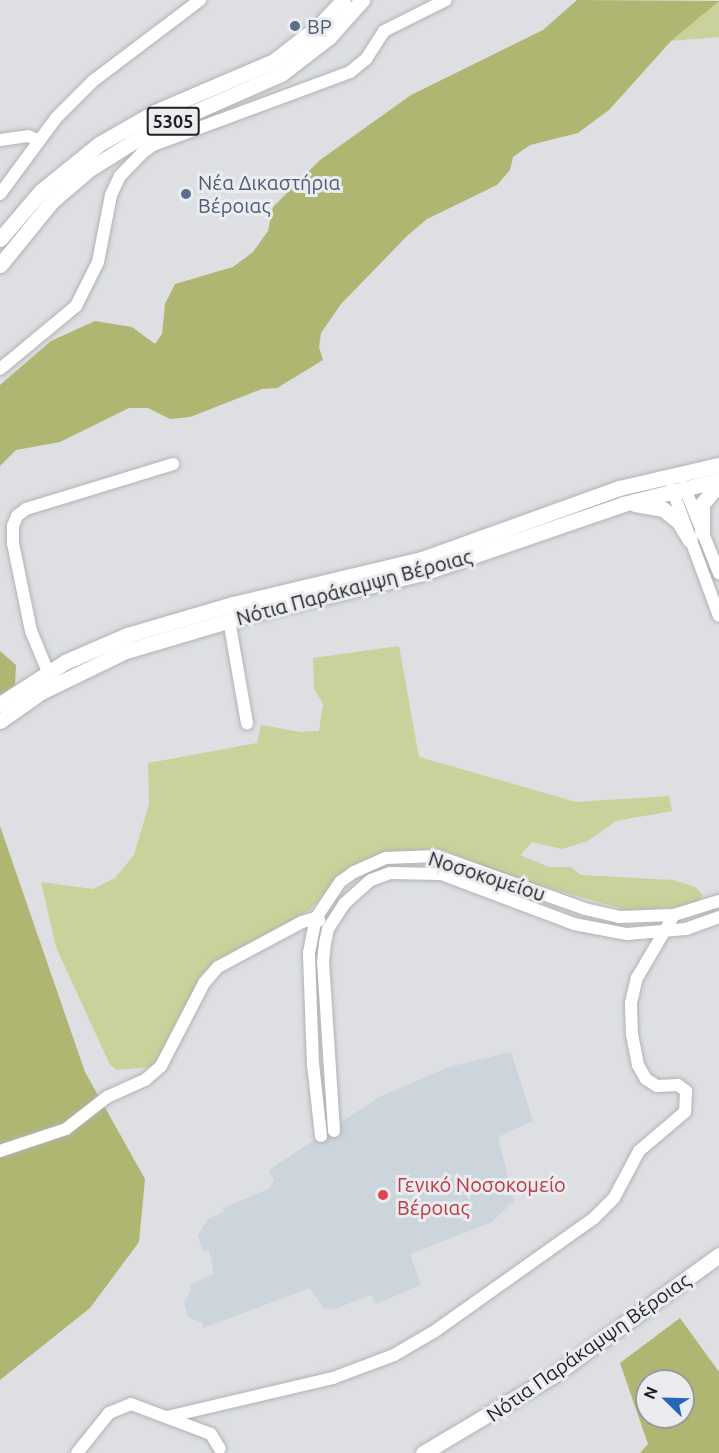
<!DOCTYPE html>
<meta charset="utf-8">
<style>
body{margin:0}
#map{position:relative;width:719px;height:1453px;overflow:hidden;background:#dddfe2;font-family:Ubuntu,sans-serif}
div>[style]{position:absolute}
.built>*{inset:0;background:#ccd4dc}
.green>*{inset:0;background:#cbd19a}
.forest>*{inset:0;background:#afb672}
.roads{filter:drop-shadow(0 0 2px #b1b3b5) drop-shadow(0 0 2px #b1b3b5)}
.minor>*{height:12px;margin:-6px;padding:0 6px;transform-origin:6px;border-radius:6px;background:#fff}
.major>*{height:15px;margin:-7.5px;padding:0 7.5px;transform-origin:7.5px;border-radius:7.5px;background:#fff}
.dots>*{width:16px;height:16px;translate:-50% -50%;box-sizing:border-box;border:3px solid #eaecef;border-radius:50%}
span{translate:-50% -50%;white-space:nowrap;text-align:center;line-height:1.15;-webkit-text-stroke:6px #eaecef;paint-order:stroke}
.shield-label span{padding:2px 4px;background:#eaecef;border:2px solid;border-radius:4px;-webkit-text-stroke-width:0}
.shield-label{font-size:18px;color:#1f2021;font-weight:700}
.service-label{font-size:20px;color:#4e5e75}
.left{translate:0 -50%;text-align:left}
.street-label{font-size:20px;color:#1f2021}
.health-label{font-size:20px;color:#be3a42}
.north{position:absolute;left:635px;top:1369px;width:60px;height:60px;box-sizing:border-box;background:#eaecef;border:2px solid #999a9d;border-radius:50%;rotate:293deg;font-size:16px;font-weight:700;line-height:24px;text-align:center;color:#1f2021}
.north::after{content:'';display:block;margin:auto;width:21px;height:27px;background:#2566b8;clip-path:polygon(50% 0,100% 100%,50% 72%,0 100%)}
</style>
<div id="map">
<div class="built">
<i style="clip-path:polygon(511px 1052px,533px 1121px,498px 1137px,514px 1201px,492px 1222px,410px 1254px,421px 1285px,376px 1304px,371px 1295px,332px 1310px,323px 1307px,310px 1288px,203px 1328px,202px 1323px,188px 1317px,184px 1302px,191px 1290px,190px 1284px,214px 1274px,209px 1250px,203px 1252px,198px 1235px,208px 1219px,224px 1212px,223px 1208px,269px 1189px,274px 1181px,269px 1170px,379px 1097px,449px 1067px)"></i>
</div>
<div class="green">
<i style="clip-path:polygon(719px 1px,719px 37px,671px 41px,717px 2px)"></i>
<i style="clip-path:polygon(399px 646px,419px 757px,576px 802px,669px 796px,672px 811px,616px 821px,588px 841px,562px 849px,532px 842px,520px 855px,549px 867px,571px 867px,581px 875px,673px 880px,695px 887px,703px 895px,695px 905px,630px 911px,513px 878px,440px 849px,385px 852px,353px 867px,308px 911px,219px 962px,158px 1062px,150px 1067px,117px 1070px,110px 1065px,56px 947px,41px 882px,93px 889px,115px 878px,134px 855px,149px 804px,148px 763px,257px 743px,261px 725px,301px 732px,319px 731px,323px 704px,314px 688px,313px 658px)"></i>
</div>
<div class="forest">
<i style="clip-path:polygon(577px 0,719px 1px,671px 41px,609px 110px,578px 133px,530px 145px,513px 157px,510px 170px,497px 185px,427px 219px,407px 236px,341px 304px,321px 333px,319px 347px,323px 360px,277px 388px,262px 389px,190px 417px,170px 419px,148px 408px,129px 408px,60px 442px,16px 450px,0 466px,0 385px,51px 341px,95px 321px,132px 327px,155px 344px,162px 334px,165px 304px,175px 284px,233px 267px,253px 252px,268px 231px,273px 207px,320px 160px,411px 95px,543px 30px)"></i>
<i style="clip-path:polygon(0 651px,16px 665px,15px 685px,0 695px)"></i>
<i style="clip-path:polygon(0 826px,85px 1072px,145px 1179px,139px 1242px,90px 1308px,0 1380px)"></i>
<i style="clip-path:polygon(evenodd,680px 1318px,719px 1372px,719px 1453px,640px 1453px,648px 1444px,620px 1363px,680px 1318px,647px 1381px,683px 1381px,683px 1417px,647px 1417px,647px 1381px)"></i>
</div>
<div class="roads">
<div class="minor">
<i style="left:0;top:140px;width:28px;rotate:-8deg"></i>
<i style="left:28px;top:136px;width:11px;rotate:22deg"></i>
<i style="left:0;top:194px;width:94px;rotate:-53.6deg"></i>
<i style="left:56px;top:118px;width:52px;rotate:-45deg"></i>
<i style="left:93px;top:81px;width:134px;rotate:-37.1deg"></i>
<i style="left:0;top:369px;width:99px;rotate:-39.7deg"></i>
<i style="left:76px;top:306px;width:49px;rotate:-63.4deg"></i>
<i style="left:98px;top:262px;width:68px;rotate:-79deg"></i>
<i style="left:111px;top:195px;width:21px;rotate:-65deg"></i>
<i style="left:120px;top:176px;width:32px;rotate:-46deg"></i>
<i style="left:142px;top:153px;width:14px;rotate:-36deg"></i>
<i style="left:153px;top:145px;width:210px;rotate:-20.3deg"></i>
<i style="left:350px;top:72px;width:21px;rotate:-39deg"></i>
<i style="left:366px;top:59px;width:33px;rotate:-57deg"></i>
<i style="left:384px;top:31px;width:69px;rotate:-26.6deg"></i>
<i style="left:684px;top:486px;width:94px;rotate:68.1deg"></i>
<i style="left:672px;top:489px;width:135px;rotate:69.7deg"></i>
<i style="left:229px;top:620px;width:105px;rotate:80.1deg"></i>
<i style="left:48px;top:672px;width:44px;rotate:-112.5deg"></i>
<i style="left:31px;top:631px;width:90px;rotate:-101.6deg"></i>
<i style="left:13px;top:543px;width:17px;rotate:-90deg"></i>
<i style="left:13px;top:526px;width:11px;rotate:-68deg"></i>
<i style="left:17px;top:516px;width:11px;rotate:-38deg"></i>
<i style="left:26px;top:509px;width:154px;rotate:-17deg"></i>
<i style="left:334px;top:1131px;width:169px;rotate:-93.7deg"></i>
<i style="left:323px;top:962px;width:19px;rotate:-84deg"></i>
<i style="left:325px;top:943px;width:14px;rotate:-78deg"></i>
<i style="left:328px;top:929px;width:30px;rotate:-57deg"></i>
<i style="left:344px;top:904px;width:36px;rotate:-42deg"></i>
<i style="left:371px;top:880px;width:20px;rotate:-20deg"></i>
<i style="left:390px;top:873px;width:51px;rotate:1.1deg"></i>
<i style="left:441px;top:874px;width:142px;rotate:20.6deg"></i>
<i style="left:574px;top:924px;width:54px;rotate:10.7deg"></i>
<i style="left:627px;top:934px;width:59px;rotate:-4.8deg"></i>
<i style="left:686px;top:929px;width:35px;rotate:-20deg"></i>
<i style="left:321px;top:1136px;width:72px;rotate:-96.3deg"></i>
<i style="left:313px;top:1064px;width:111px;rotate:-92.1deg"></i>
<i style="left:309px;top:953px;width:36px;rotate:-79deg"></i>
<i style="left:316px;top:918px;width:43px;rotate:-56.3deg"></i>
<i style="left:340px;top:882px;width:17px;rotate:-36deg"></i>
<i style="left:354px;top:872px;width:35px;rotate:-24deg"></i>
<i style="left:386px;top:858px;width:51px;rotate:-2.2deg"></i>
<i style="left:437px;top:856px;width:157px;rotate:19.7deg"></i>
<i style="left:585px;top:909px;width:35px;rotate:13deg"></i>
<i style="left:619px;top:917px;width:55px;rotate:-2.1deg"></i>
<i style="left:674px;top:915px;width:47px;rotate:-17.3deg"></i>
<i style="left:0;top:1151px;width:70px;rotate:-18.4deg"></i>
<i style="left:66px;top:1129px;width:52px;rotate:-38deg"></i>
<i style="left:107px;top:1097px;width:42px;rotate:-24.1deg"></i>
<i style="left:145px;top:1080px;width:21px;rotate:-41deg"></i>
<i style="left:161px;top:1066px;width:93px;rotate:-62.6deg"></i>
<i style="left:204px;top:983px;width:21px;rotate:-49deg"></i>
<i style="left:218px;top:967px;width:95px;rotate:-28.2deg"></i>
<i style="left:302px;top:922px;width:15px;rotate:-16deg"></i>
<i style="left:316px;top:918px;width:4px;rotate:34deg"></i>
<i style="left:167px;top:1417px;width:171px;rotate:-13.2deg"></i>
<i style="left:333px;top:1378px;width:65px;rotate:-20.7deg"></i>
<i style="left:394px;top:1355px;width:48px;rotate:-30.3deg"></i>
<i style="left:435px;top:1331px;width:195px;rotate:-35.4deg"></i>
<i style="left:594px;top:1218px;width:28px;rotate:-45deg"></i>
<i style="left:614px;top:1198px;width:53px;rotate:-62deg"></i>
<i style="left:639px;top:1151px;width:60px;rotate:-40.3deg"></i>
<i style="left:685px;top:1112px;width:21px;rotate:-87deg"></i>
<i style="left:686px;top:1091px;width:10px;rotate:-143deg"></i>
<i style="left:678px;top:1085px;width:21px;rotate:177deg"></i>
<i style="left:657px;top:1086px;width:13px;rotate:-148deg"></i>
<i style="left:646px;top:1079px;width:16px;rotate:-120deg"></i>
<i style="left:638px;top:1065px;width:31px;rotate:-101deg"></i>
<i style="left:632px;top:1035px;width:32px;rotate:-92deg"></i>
<i style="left:631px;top:1003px;width:26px;rotate:-77deg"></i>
<i style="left:637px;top:978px;width:73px;rotate:-59.6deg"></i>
<i style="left:77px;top:1453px;width:51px;rotate:-51.3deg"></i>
<i style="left:109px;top:1413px;width:24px;rotate:-22deg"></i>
<i style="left:131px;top:1404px;width:85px;rotate:20.6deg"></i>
<i style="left:211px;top:1434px;width:17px;rotate:59deg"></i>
</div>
<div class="major">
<i style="left:0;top:239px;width:63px;rotate:-49.5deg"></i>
<i style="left:41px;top:191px;width:75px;rotate:-39deg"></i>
<i style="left:99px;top:144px;width:64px;rotate:-29.7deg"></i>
<i style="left:155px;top:112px;width:129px;rotate:-23.2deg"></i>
<i style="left:274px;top:61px;width:57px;rotate:-37.9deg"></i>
<i style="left:319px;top:26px;width:35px;rotate:-47deg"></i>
<i style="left:0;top:265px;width:82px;rotate:-50.9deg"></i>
<i style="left:52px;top:201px;width:48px;rotate:-40.7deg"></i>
<i style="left:88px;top:170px;width:70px;rotate:-32.1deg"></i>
<i style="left:147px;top:133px;width:146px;rotate:-23.8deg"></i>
<i style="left:281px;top:74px;width:61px;rotate:-37.6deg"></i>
<i style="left:329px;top:37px;width:50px;rotate:-48.3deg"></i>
<i style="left:635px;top:504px;width:28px;rotate:10deg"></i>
<i style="left:663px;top:509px;width:21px;rotate:39deg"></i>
<i style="left:679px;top:522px;width:21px;rotate:59deg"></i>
<i style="left:702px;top:532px;width:28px;rotate:-90deg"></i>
<i style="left:702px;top:504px;width:26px;rotate:-50deg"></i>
<i style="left:0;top:704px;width:77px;rotate:-32.9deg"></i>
<i style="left:65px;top:662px;width:68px;rotate:-23.5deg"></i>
<i style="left:127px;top:635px;width:110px;rotate:-16.3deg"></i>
<i style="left:233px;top:604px;width:194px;rotate:-13.4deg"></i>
<i style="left:422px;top:559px;width:209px;rotate:-19.8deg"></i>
<i style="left:619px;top:488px;width:103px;rotate:-13deg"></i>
<i style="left:0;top:721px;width:50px;rotate:-35.3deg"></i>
<i style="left:41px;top:692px;width:94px;rotate:-25.8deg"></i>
<i style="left:126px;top:651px;width:134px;rotate:-16.4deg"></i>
<i style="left:255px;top:613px;width:173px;rotate:-13.4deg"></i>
<i style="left:423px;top:573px;width:212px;rotate:-19deg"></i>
<i style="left:623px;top:504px;width:99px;rotate:-14deg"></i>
<i style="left:423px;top:1453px;width:152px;rotate:-30.8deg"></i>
<i style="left:554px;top:1375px;width:204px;rotate:-36deg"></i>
</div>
</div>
<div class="dots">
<i style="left:295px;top:26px;background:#5c6f8a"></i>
<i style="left:186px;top:194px;background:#5c6f8a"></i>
<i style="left:383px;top:1195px;background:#e0444e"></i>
</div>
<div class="shield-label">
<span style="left:173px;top:121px">5305</span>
</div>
<div class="service-label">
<span class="left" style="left:307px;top:26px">BP</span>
<span class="left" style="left:198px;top:194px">Νέα Δικαστήρια<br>Βέροιας</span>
</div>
<div class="street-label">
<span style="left:354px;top:587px;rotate:-15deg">Νότια Παράκαμψη Βέροιας</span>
<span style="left:487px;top:876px;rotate:18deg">Νοσοκομείου</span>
<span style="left:588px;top:1347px;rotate:-35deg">Νότια Παράκαμψη Βέροιας</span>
</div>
<div class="health-label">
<span class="left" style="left:397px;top:1196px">Γενικό Νοσοκομείο<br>Βέροιας</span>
</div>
<div class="north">N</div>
</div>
